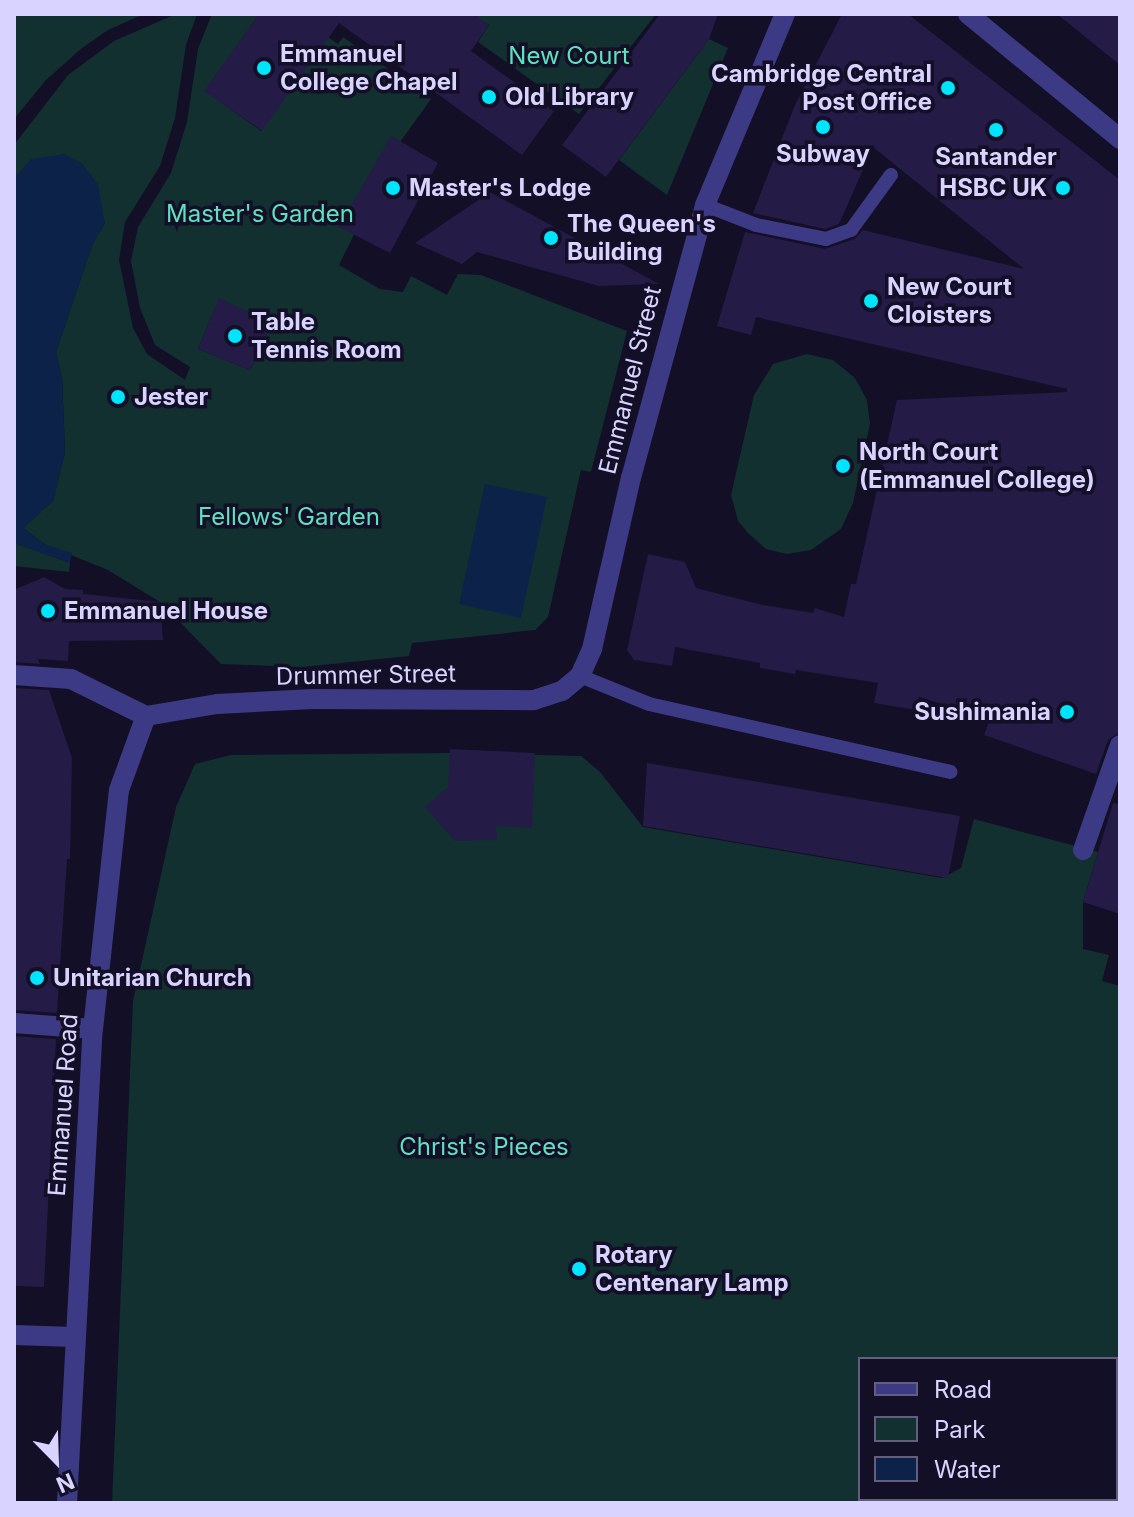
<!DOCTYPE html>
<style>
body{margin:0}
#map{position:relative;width:1134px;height:1517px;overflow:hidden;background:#130f26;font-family:Inter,sans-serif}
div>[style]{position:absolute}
.green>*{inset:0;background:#12302f}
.water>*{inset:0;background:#0c2248}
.building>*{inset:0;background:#241b47}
.service>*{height:14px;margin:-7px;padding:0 7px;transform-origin:7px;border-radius:7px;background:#3d3a85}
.pedestrian>*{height:20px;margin:-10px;padding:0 10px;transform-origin:10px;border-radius:10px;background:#3d3a85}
.minor>*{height:20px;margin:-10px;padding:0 10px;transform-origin:10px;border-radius:10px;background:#3d3a85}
.dots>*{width:22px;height:22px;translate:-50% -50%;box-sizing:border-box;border:4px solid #130f26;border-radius:50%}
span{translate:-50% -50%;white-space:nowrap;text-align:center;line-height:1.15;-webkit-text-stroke:7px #130f26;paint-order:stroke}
.poi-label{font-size:24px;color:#d9d4ff;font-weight:700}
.left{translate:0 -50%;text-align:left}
.right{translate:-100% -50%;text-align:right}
.park-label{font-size:24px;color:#5fe0c0}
.street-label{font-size:24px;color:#d9d4ff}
.frame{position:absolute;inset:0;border:16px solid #d9d4ff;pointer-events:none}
.legend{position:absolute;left:858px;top:1357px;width:260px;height:144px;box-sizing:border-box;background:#130f26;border:2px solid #625e7d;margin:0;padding:10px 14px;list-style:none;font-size:24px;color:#d9d4ff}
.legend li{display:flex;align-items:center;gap:16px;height:40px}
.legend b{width:40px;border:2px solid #625e7d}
.north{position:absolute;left:16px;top:1421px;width:80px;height:80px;-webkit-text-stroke:6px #130f26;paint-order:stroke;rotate:157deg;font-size:22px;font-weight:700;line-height:32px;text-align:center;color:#d9d4ff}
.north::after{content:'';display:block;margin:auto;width:28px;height:36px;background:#d9d4ff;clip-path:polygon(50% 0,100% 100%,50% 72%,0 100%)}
</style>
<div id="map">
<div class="green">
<i style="clip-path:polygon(14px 14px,144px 14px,108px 30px,82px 48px,46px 80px,14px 119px)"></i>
<i style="clip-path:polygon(evenodd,176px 14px,197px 14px,186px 45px,175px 118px,160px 166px,125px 222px,119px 260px,133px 328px,147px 354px,185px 380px,190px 367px,155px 345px,140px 308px,131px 261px,138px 227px,171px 173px,187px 122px,198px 49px,212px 14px,259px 14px,205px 91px,261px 131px,328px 37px,338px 44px,343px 37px,431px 99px,400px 142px,339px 265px,380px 289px,403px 292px,411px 276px,447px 295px,458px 274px,481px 275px,627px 331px,591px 472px,581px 470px,548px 617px,535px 630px,412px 643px,409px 656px,303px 667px,221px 664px,160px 602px,108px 570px,46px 545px,23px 528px,53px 501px,65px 452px,62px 378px,56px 352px,93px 243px,105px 223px,14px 178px,14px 145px,68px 75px,114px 41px,176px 14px,215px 308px,272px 323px,250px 370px,198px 349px,215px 308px)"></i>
<i style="clip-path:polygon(478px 14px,484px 15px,656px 14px,579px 114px,478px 42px,489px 25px,476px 17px)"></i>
<i style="clip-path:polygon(709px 39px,728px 48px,667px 195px,619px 160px)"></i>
<i style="clip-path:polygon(807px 354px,833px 360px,855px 378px,867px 400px,870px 424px,853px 503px,841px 529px,811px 550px,787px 554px,766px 549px,748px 533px,738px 521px,731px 495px,754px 395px,773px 364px)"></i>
<i style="clip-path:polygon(14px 543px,70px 563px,69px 572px,14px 566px)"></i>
<i style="clip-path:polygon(evenodd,450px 753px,581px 756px,600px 772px,643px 827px,942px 878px,961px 868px,974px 819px,1098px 852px,1083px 902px,1083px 949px,1109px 955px,1102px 981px,1120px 986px,1120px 1503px,112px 1503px,133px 1001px,176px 807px,195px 764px,231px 755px,450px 753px,860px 1359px,1116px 1359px,1116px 1499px,860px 1499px,860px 1359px)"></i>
</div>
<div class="water">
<i style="clip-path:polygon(64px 154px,82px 163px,98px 185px,105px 223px,93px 243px,56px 352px,62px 378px,65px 452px,53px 501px,23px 528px,46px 545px,72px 553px,70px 563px,14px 543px,14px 178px,31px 159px)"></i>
<i style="clip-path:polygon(485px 484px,547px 497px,521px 618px,459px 604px)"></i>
</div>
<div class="building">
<i style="clip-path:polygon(259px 14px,472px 14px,489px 25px,471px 51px,554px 111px,522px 155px,339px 23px,262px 131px,204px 91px)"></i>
<i style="clip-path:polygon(660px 14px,718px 14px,709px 39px,606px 177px,562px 145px)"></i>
<i style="clip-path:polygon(842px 14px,908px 14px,1120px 180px,1120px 732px,1108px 740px,1096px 774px,984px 735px,990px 719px,919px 697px,916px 710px,874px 703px,878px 683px,796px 670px,795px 674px,760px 668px,760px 663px,675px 647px,672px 666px,634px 660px,627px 650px,648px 554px,685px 562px,696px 588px,763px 605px,813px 613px,815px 608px,844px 617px,851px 584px,856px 584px,897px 400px,1067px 392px,1067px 389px,756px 317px,751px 335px,717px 326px,745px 232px,825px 249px,854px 239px,863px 230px,1024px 269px,873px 147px,839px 224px,825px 229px,753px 213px,795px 105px)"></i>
<i style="clip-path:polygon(1057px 14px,1120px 14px,1120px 65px)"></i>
<i style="clip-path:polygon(391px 136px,438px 163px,390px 253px,339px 227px)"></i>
<i style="clip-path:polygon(490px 192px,659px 284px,599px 286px,477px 252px,462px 264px,415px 243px)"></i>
<i style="clip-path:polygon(219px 298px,272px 323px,250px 370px,198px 349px)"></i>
<i style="clip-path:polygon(44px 577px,65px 589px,83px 590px,83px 594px,160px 602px,163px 640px,69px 641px,68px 661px,38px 659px,40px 664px,14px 662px,14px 590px)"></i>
<i style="clip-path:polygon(14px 688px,49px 690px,72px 758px,70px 859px,67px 859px,57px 1013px,14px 1010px)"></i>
<i style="clip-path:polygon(450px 749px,535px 753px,532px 828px,496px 826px,497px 840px,455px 841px,425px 807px,448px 787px)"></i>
<i style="clip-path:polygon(647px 763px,960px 816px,948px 878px,643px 826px)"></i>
<i style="clip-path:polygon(1113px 803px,1120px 804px,1120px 914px,1083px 902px)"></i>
<i style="clip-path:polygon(14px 1036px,56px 1039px,44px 1287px,14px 1286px)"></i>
</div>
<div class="service">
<i style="left:705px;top:205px;width:55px;rotate:21.4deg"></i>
<i style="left:756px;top:225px;width:71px;rotate:11.3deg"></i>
<i style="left:826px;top:239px;width:27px;rotate:-20deg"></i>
<i style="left:851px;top:230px;width:68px;rotate:-54deg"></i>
<i style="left:580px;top:676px;width:74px;rotate:22.1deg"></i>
<i style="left:649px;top:704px;width:309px;rotate:12.7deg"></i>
</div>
<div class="pedestrian">
<i style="left:1083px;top:850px;width:111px;rotate:-70.6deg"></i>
</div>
<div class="minor">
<i style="left:968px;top:14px;width:197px;rotate:39.4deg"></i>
<i style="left:14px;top:675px;width:57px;rotate:4deg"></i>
<i style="left:71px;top:679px;width:84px;rotate:26.3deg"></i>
<i style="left:146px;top:716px;width:72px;rotate:-9.6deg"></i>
<i style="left:217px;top:704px;width:96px;rotate:-3deg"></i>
<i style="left:313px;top:699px;width:221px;rotate:0.3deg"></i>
<i style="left:534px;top:700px;width:29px;rotate:-18deg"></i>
<i style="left:562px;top:691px;width:23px;rotate:-40deg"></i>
<i style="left:580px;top:676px;width:30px;rotate:-66deg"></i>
<i style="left:592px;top:649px;width:175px;rotate:-77.2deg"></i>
<i style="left:631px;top:478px;width:283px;rotate:-74.8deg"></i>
<i style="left:705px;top:205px;width:207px;rotate:-67.3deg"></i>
<i style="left:14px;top:1023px;width:79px;rotate:4.3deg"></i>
<i style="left:14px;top:1335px;width:60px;rotate:1.9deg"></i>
<i style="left:67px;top:1503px;width:475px;rotate:-86.9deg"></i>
<i style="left:93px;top:1029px;width:240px;rotate:-83.8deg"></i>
<i style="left:119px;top:790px;width:79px;rotate:-70deg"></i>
</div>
<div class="dots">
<i style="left:264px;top:68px;background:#00e5ff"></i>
<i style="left:948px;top:88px;background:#00e5ff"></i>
<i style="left:489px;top:97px;background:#00e5ff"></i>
<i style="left:823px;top:127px;background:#00e5ff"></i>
<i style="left:996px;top:130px;background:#00e5ff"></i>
<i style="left:393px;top:188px;background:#00e5ff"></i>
<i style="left:1063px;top:188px;background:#00e5ff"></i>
<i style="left:551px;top:238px;background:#00e5ff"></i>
<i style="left:871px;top:301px;background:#00e5ff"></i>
<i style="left:235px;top:336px;background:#00e5ff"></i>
<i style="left:118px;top:397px;background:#00e5ff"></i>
<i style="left:843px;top:466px;background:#00e5ff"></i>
<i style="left:48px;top:611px;background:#00e5ff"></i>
<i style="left:1067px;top:712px;background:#00e5ff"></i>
<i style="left:37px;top:978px;background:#00e5ff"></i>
<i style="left:579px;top:1269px;background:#00e5ff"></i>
</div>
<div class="poi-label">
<span class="left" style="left:280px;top:68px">Emmanuel<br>College Chapel</span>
<span class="right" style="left:932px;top:88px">Cambridge Central<br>Post Office</span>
<span class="left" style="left:505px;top:97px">Old Library</span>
<span style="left:823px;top:154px">Subway</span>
<span style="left:996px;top:157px">Santander</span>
<span class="left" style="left:409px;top:188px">Master's Lodge</span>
<span class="right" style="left:1047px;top:188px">HSBC UK</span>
<span class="left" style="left:567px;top:238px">The Queen's<br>Building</span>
<span class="left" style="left:887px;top:301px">New Court<br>Cloisters</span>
<span class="left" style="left:251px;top:336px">Table<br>Tennis Room</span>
<span class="left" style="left:134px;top:397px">Jester</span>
<span class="left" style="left:859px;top:466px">North Court<br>(Emmanuel College)</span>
<span class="left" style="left:64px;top:611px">Emmanuel House</span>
<span class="right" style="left:1051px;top:712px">Sushimania</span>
<span class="left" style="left:53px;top:978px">Unitarian Church</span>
<span class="left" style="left:595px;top:1269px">Rotary<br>Centenary Lamp</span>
</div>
<div class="park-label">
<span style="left:569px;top:56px">New Court</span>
<span style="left:260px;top:214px">Master's Garden</span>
<span style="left:289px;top:517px">Fellows' Garden</span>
<span style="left:484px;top:1147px">Christ's Pieces</span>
</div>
<div class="street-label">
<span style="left:630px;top:380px;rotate:-76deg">Emmanuel Street</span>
<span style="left:366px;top:675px;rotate:-1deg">Drummer Street</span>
<span style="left:63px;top:1105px;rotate:-86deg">Emmanuel Road</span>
</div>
<div class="frame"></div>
<ul class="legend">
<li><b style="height:10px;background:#3d3a85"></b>Road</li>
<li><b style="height:22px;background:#12302f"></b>Park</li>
<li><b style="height:22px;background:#0c2248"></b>Water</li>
</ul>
<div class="north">N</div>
</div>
